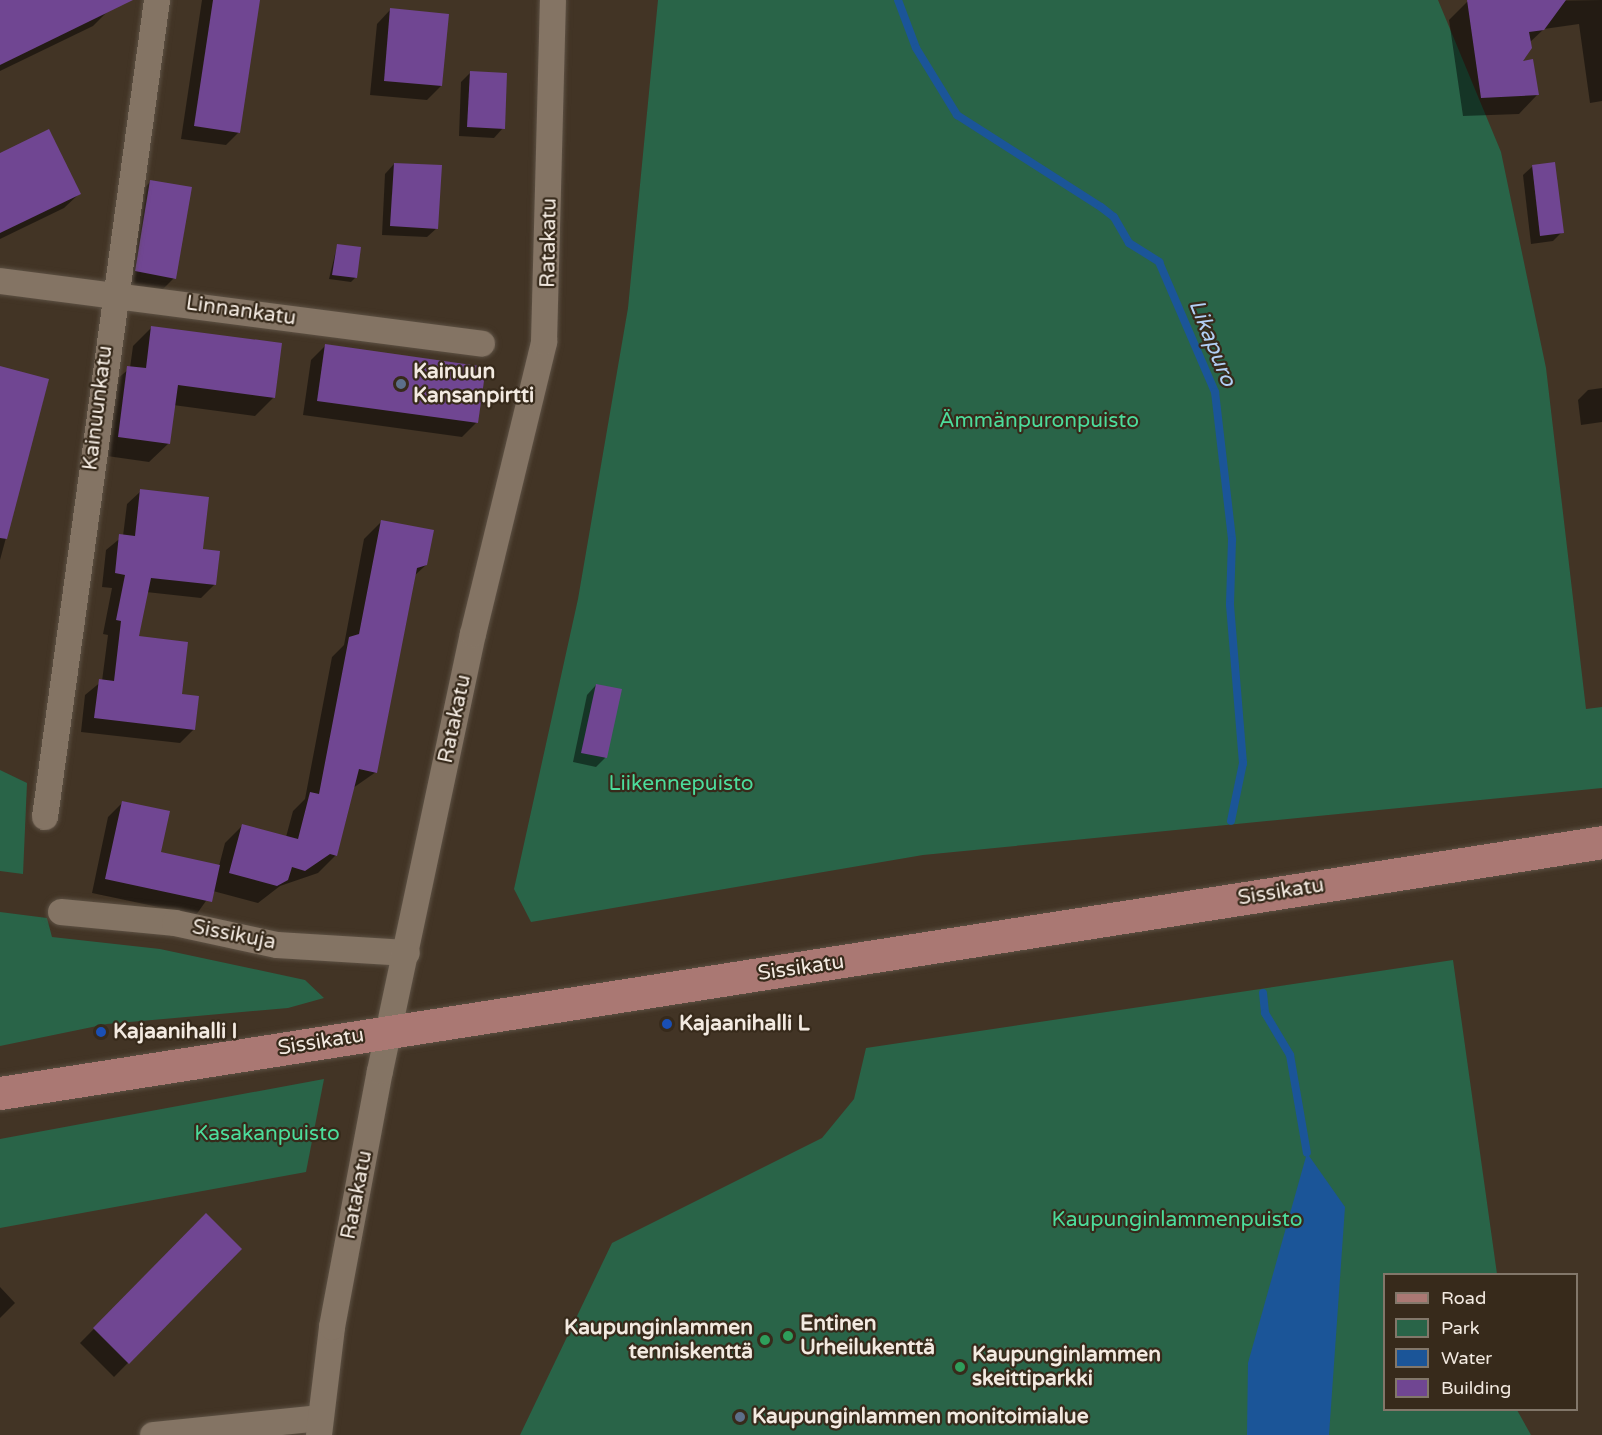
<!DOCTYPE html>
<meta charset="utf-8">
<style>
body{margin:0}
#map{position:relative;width:1602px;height:1435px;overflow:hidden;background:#423425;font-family:"Varela Round",sans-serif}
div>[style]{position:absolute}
.green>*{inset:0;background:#296448}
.water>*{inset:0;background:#1b5598}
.shadow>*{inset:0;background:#0007}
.stream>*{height:8px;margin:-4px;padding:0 4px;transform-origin:4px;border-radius:4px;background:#1b5598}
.building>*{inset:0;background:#704692}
.roads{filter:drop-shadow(0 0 2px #5d5144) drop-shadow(0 0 2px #5d5144)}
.minor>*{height:26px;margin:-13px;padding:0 13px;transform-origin:13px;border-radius:13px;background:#847464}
.major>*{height:33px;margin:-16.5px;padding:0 16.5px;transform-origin:16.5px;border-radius:16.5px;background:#aa7873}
.dots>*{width:16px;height:16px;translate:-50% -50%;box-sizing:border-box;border:3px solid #372a1b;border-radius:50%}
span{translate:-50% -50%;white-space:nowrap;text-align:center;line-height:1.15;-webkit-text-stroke:4.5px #372a1b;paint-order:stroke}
.street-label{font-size:21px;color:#f3eae1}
.poi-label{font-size:21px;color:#f3eae1;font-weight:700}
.left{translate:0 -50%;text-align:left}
.right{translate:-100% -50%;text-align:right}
.park-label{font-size:21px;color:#4cdc9b}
.water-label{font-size:22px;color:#b2cff5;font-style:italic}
.legend{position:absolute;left:1383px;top:1273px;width:195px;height:138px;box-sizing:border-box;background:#372a1b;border:2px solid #82776a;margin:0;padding:8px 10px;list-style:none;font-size:18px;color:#f3eae1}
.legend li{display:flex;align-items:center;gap:12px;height:30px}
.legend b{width:30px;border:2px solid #82776a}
</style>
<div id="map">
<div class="green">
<i style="clip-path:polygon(658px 0,1438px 0,1501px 152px,1546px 368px,1586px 709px,1602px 707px,1602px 788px,923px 855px,531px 922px,514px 889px,578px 599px,628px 308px)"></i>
<i style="clip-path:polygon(0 770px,27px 783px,23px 874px,0 871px)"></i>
<i style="clip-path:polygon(0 912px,47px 918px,52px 937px,160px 949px,305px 980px,324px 998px,288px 1008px,107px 1024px,0 1046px)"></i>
<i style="clip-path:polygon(1453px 960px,1497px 1274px,1384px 1274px,1384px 1410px,1517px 1410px,1531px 1435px,520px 1435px,612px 1243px,822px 1138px,854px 1099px,866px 1048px)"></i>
<i style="clip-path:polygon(324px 1079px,306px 1172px,0 1228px,0 1139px)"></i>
</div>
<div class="water">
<i style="clip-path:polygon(1307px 1153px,1345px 1207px,1329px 1435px,1247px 1435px,1248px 1363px)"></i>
</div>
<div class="shadow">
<i style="clip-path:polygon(0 0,101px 0,107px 12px,93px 26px,0 71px)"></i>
<i style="clip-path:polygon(202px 0,259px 0,239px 132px,226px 145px,181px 139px)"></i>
<i style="clip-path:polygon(1602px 0,1602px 101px,1590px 103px,1579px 24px,1544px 29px,1529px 43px,1520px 63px,1537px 95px,1519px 114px,1463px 116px,1449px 20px,1467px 2px)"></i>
<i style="clip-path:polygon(391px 9px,441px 86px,427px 100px,370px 95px,377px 24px)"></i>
<i style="clip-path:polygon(471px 72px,503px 128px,494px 138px,459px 136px,461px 82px)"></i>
<i style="clip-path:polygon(0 155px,79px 194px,64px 208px,0 239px)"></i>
<i style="clip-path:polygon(394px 164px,437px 228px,427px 237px,382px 235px,385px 174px)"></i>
<i style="clip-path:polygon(1533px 166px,1562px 232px,1553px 241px,1531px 244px,1523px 175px)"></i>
<i style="clip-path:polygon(151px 181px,174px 278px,160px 292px,121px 285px,137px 196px)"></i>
<i style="clip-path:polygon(337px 246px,356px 277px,351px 282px,329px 279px)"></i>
<i style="clip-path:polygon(152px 327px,274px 397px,255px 416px,173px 405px,169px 443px,149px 462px,100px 455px,109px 386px,130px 368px,133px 346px)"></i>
<i style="clip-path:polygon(325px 346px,477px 422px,462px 437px,303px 415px,311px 360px)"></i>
<i style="clip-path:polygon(0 368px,48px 381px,0 560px)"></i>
<i style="clip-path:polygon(1602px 388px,1602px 422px,1581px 425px,1578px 400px,1588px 390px)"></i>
<i style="clip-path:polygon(141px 491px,201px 551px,215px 584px,201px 598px,146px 592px,137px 637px,180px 695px,194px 729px,180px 743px,81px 732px,85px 695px,102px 681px,108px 635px,103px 634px,112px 588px,102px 587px,106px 550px,123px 536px,127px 504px)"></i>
<i style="clip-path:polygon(381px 522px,426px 565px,413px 577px,376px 772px,353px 788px,336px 855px,318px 873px,280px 886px,258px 903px,213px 891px,196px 915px,92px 893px,108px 817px,122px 803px,159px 853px,219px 866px,225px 843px,242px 826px,286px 837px,293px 811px,305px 799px,332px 657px,344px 645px,364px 539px)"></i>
<i style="clip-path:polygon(596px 685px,605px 758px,596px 767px,573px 762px,587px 695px)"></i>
<i style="clip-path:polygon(206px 1215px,240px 1249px,114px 1377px,80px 1343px)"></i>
<i style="clip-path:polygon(0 1287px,15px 1303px,0 1318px)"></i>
</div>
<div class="stream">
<i style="left:898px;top:0;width:51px;rotate:69.4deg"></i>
<i style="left:916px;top:48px;width:79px;rotate:58.5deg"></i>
<i style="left:957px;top:115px;width:171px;rotate:32.6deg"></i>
<i style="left:1101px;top:207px;width:16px;rotate:38deg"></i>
<i style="left:1114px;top:217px;width:30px;rotate:60deg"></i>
<i style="left:1129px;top:243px;width:36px;rotate:32deg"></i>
<i style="left:1159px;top:262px;width:142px;rotate:66.7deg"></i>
<i style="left:1215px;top:392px;width:149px;rotate:83.4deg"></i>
<i style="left:1232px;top:540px;width:65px;rotate:91.8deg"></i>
<i style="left:1230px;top:605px;width:159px;rotate:85.3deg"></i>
<i style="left:1243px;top:763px;width:59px;rotate:101.7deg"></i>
<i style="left:1263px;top:993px;width:20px;rotate:84deg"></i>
<i style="left:1265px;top:1013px;width:49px;rotate:59.2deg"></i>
<i style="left:1290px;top:1055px;width:99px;rotate:80.2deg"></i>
</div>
<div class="building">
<i style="clip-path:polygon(0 0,133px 0,0 65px)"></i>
<i style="clip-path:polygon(213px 0,260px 0,240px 133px,194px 126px)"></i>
<i style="clip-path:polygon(1467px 0,1566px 0,1544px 30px,1529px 32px,1532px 48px,1523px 61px,1533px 59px,1539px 95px,1481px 98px)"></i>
<i style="clip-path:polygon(390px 8px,449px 14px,442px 86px,384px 81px)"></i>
<i style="clip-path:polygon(470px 71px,507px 73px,505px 129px,467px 127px)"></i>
<i style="clip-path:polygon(49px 129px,81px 194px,0 233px,0 153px)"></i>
<i style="clip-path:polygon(1555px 162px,1564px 233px,1540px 236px,1532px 165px)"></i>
<i style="clip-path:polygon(394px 163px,442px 165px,438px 229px,390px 226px)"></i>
<i style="clip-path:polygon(150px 180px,192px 187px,176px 279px,135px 271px)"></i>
<i style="clip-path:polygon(337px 244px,361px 247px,357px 278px,332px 275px)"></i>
<i style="clip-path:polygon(151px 326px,282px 343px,275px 398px,178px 385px,170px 444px,118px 437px,127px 366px,146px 368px)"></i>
<i style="clip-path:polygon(325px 344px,486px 367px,478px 423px,317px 401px)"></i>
<i style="clip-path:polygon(0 366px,49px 379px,7px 539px,0 538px)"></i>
<i style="clip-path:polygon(140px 489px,209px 497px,203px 549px,220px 551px,216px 585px,151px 578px,139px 636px,188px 642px,182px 694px,199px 696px,195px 730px,94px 718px,99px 679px,114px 681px,121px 621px,116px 620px,125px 575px,115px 573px,119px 534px,135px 536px)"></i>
<i style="clip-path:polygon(381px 520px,434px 530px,427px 565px,417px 568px,377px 773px,359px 769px,337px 856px,330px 854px,305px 871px,292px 867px,288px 880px,277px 886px,229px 873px,242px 824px,298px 839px,310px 792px,319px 794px,349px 637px,359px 634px)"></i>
<i style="clip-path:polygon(596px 684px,622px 689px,607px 758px,581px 753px)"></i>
<i style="clip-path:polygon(122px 801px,170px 811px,161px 852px,220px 865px,212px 902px,105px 879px)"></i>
<i style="clip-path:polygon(206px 1213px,242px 1249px,129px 1364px,93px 1328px)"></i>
</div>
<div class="roads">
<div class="minor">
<i style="left:0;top:281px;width:486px;rotate:7.4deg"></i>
<i style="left:45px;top:817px;width:825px;rotate:-82.19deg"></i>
<i style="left:61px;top:912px;width:115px;rotate:5.5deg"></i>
<i style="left:175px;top:923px;width:104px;rotate:12.2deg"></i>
<i style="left:277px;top:945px;width:130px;rotate:3.5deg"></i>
<i style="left:153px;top:1435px;width:168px;rotate:-5.8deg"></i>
<i style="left:319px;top:1435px;width:109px;rotate:-83.1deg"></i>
<i style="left:332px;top:1327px;width:260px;rotate:-79.4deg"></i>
<i style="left:380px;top:1071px;width:447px;rotate:-78deg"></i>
<i style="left:473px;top:634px;width:301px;rotate:-76.3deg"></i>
<i style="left:544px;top:342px;width:342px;rotate:-88.5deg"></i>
</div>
<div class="major">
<i style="left:0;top:1093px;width:1622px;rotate:-8.9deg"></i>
</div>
</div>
<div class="dots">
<i style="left:401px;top:384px;background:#5c6f8a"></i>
<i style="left:667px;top:1024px;background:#1a4fb4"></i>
<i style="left:101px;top:1032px;background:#1a4fb4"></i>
<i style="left:788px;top:1336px;background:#2e9e5b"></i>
<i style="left:765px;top:1340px;background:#2e9e5b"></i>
<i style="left:960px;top:1367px;background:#2e9e5b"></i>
<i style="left:740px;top:1417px;background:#5c6f8a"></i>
</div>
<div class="street-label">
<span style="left:549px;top:243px;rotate:-89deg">Ratakatu</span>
<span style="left:241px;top:311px;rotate:8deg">Linnankatu</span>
<span style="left:98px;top:408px;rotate:-83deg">Kainuunkatu</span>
<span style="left:455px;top:719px;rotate:-78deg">Ratakatu</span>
<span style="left:1281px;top:892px;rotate:-9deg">Sissikatu</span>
<span style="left:234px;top:935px;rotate:11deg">Sissikuja</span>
<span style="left:801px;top:968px;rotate:-8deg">Sissikatu</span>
<span style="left:321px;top:1042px;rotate:-9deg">Sissikatu</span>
<span style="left:357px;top:1195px;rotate:-79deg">Ratakatu</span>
</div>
<div class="poi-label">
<span class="left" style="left:413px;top:384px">Kainuun<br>Kansanpirtti</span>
<span class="left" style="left:679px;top:1024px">Kajaanihalli L</span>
<span class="left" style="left:113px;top:1032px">Kajaanihalli I</span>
<span class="left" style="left:800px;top:1336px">Entinen<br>Urheilukenttä</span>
<span class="right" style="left:753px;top:1340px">Kaupunginlammen<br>tenniskenttä</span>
<span class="left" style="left:972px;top:1367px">Kaupunginlammen<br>skeittiparkki</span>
<span class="left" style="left:752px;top:1417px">Kaupunginlammen monitoimialue</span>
</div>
<div class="park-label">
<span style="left:1039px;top:421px">Ämmänpuronpuisto</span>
<span style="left:681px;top:784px">Liikennepuisto</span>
<span style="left:267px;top:1134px">Kasakanpuisto</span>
<span style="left:1177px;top:1220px">Kaupunginlammenpuisto</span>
</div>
<div class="water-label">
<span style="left:1212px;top:343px;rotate:68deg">Likapuro</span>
</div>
<ul class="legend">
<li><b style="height:8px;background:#aa7873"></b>Road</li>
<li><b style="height:16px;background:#296448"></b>Park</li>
<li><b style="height:16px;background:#1b5598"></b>Water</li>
<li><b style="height:16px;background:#704692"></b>Building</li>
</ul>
</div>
